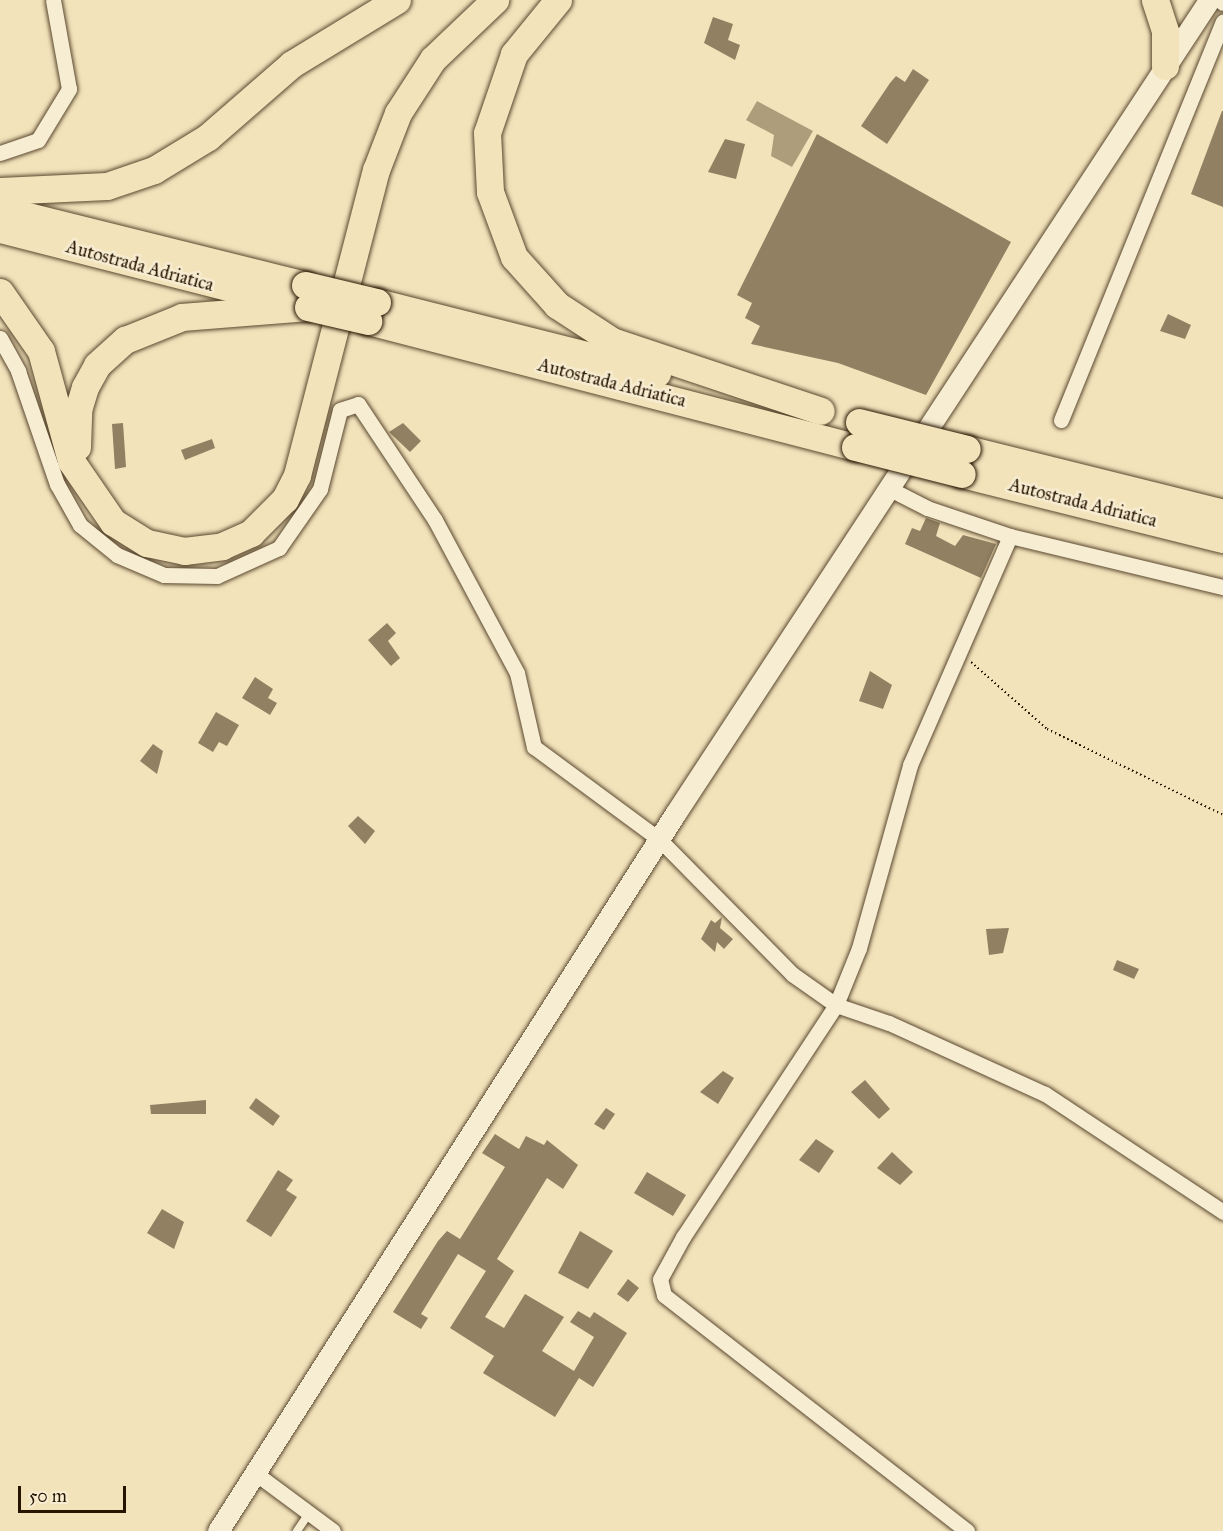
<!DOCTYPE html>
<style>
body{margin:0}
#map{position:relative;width:1223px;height:1531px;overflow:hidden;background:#f3e3bb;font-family:"IM FELL Great Primer",serif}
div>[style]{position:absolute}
.water>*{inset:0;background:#ae9d7b}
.building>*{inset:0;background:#918061}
.path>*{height:2px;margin-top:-1px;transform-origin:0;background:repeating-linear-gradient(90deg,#271500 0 1.5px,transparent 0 4.5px)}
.roads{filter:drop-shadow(0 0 2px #5a482f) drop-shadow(0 0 2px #5a482f)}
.lane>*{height:8px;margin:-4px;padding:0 4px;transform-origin:4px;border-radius:4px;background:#f7edd3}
.street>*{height:15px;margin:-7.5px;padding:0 7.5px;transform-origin:7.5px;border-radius:7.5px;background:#f7edd3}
.secondary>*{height:21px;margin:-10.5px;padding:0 10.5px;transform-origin:10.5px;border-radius:10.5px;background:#f7edd3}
.highway>*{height:27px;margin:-13.5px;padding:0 13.5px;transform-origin:13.5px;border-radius:13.5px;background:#f3e3bb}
.bridges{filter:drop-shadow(0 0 2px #271500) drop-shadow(0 0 2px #271500)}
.highway-bridge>*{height:27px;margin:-13.5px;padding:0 13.5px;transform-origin:13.5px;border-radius:13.5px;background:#f3e3bb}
span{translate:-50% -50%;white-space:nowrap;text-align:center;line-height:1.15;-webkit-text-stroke:5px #f7edd3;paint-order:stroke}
.street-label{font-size:18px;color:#271500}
.scale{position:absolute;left:18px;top:1486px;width:108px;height:27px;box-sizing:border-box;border:3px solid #271500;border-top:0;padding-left:8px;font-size:18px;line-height:21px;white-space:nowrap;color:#271500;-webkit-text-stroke:4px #f7edd3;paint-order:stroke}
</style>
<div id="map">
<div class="water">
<i style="clip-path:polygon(757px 101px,813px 131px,792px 167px,771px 156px,774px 135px,746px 120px)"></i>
</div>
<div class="building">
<i style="clip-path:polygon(713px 17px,733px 24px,728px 40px,740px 45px,735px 60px,704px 43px)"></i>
<i style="clip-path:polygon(913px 69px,929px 80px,887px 144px,861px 126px,890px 83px,896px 76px,905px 82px)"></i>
<i style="clip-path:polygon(1222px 111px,1223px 111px,1223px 207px,1191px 194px)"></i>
<i style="clip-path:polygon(817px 134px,1011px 242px,926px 395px,838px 363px,751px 344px,760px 326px,745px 318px,752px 303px,737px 295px)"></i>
<i style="clip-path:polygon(725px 139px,745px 144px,736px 179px,708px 172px)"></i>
<i style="clip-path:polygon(1168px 314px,1191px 325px,1185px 339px,1160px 331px)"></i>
<i style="clip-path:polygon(123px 423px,126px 467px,115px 469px,112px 424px)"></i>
<i style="clip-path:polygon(403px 423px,421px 441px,410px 452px,389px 432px)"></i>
<i style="clip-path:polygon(212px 439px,215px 448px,185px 460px,181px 450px)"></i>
<i style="clip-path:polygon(926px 518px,940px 523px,936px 536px,955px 546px,963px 535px,996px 544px,981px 578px,905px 544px,912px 528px,920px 531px)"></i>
<i style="clip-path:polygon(387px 623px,396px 633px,388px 641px,400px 658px,391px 666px,368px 640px)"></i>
<i style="clip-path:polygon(870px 671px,892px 685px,883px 709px,859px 701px)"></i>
<i style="clip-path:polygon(255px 677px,273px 689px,268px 698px,277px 703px,270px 715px,242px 698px)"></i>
<i style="clip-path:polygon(216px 712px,239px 725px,227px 746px,219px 742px,213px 752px,198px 743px)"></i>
<i style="clip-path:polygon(153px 744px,163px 751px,157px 774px,140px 761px)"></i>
<i style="clip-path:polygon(358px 816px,375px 831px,365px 844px,348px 826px)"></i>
<i style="clip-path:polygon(722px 917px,720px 928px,733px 939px,724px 949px,717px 942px,715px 952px,701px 939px,711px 920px,715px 923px)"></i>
<i style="clip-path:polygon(1009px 928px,1003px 953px,989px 955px,986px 929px)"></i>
<i style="clip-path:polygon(1117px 960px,1139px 969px,1134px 979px,1113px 970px)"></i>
<i style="clip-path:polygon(723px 1071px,734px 1078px,718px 1104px,700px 1092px)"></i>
<i style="clip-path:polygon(865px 1080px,890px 1109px,879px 1119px,851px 1092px)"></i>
<i style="clip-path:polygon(256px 1098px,280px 1116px,273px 1126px,249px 1108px)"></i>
<i style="clip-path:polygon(206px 1100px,206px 1114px,151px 1114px,150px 1105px)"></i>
<i style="clip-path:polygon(606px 1108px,615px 1114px,604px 1130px,594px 1124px)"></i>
<i style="clip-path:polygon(495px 1134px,519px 1149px,526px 1136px,544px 1145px,547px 1140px,578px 1165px,563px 1189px,547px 1178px,497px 1259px,514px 1271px,485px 1317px,504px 1328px,525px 1294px,564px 1317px,542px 1351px,574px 1371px,594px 1337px,570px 1322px,578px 1311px,590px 1318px,594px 1312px,627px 1333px,593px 1387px,579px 1378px,555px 1417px,483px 1373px,494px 1356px,450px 1328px,486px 1271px,458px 1254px,421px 1314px,428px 1318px,421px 1329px,393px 1312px,438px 1241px,447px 1231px,460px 1239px,505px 1167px,482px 1153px)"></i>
<i style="clip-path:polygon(816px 1139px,834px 1151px,819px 1173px,799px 1160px)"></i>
<i style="clip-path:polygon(892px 1152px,913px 1172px,900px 1185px,877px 1168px)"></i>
<i style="clip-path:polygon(278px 1170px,293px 1180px,286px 1190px,297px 1197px,271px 1237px,246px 1221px)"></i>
<i style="clip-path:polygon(647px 1172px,686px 1195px,673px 1216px,634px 1193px)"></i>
<i style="clip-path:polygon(162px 1209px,184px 1222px,174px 1249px,147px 1233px)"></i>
<i style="clip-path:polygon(580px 1231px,613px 1251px,588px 1289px,558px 1273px)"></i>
<i style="clip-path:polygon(628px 1279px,639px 1288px,628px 1302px,617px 1294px)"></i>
</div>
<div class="path">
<i style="left:971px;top:662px;width:101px;rotate:41.4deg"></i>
<i style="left:1047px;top:729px;width:196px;rotate:26deg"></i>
</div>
<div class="roads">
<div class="lane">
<i style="left:297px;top:1531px;width:22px;rotate:-56deg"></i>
</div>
<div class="street">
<i style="left:1220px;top:0;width:4px;rotate:45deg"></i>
<i style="left:0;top:153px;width:40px;rotate:-18.9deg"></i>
<i style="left:38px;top:140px;width:60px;rotate:-58.7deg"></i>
<i style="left:69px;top:89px;width:90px;rotate:-100.2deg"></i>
<i style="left:0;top:338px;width:38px;rotate:61deg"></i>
<i style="left:18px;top:371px;width:120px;rotate:71deg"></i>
<i style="left:57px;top:484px;width:47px;rotate:60.7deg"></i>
<i style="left:80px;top:525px;width:48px;rotate:39deg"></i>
<i style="left:117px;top:555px;width:51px;rotate:23.1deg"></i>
<i style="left:164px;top:575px;width:53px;rotate:1.1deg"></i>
<i style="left:217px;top:576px;width:68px;rotate:-24.3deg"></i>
<i style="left:279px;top:548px;width:72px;rotate:-55.2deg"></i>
<i style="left:320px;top:489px;width:81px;rotate:-75.8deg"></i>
<i style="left:340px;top:410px;width:19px;rotate:-18deg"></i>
<i style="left:358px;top:404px;width:139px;rotate:56.4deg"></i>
<i style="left:435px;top:520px;width:174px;rotate:61.8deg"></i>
<i style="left:517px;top:673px;width:76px;rotate:77.1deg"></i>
<i style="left:534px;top:747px;width:155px;rotate:36.4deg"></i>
<i style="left:659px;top:839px;width:190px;rotate:45.4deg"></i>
<i style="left:792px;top:974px;width:54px;rotate:35.2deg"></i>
<i style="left:836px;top:1005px;width:61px;rotate:-68deg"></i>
<i style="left:859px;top:948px;width:190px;rotate:-74.4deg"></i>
<i style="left:910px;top:765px;width:250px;rotate:-66.4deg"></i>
<i style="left:1010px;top:536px;width:219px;rotate:13.5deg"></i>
<i style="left:1061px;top:420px;width:430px;rotate:-67.9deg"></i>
<i style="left:888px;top:488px;width:44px;rotate:27.1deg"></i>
<i style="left:927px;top:508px;width:88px;rotate:18.6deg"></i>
<i style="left:255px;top:1473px;width:97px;rotate:36.6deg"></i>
<i style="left:967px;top:1531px;width:384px;rotate:-142.1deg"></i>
<i style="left:664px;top:1295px;width:16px;rotate:-104deg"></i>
<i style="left:660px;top:1279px;width:48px;rotate:-61.3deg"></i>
<i style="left:683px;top:1237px;width:278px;rotate:-56.6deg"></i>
<i style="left:836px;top:1005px;width:56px;rotate:18.8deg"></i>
<i style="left:889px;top:1023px;width:171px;rotate:24.5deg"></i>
<i style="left:1045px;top:1094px;width:214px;rotate:33.5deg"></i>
</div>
<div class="secondary">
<i style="left:218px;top:1531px;width:850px;rotate:-57.49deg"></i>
<i style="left:675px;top:814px;width:974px;rotate:-56.73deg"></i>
</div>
<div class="highway">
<i style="left:558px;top:0;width:70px;rotate:129.2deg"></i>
<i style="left:514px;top:54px;width:83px;rotate:108.9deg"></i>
<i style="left:487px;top:133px;width:59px;rotate:87.1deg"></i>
<i style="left:490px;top:192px;width:69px;rotate:69.7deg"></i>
<i style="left:514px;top:257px;width:64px;rotate:48.1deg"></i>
<i style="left:557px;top:305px;width:66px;rotate:33.2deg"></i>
<i style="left:612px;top:341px;width:220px;rotate:18.5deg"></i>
<i style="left:1155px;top:0;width:33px;rotate:72deg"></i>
<i style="left:1165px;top:31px;width:35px;rotate:90deg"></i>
<i style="left:0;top:191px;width:107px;rotate:-2.7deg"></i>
<i style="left:107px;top:186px;width:50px;rotate:-18.8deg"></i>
<i style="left:154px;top:170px;width:63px;rotate:-31.4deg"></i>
<i style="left:208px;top:137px;width:111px;rotate:-41deg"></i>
<i style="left:292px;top:64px;width:123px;rotate:-31.4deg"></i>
<i style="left:0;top:209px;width:314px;rotate:14deg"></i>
<i style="left:0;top:229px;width:287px;rotate:14.3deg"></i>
<i style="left:0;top:292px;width:72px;rotate:55.2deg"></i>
<i style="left:41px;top:351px;width:114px;rotate:74.7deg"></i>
<i style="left:71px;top:461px;width:74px;rotate:55.5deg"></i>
<i style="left:113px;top:522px;width:40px;rotate:32deg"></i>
<i style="left:147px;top:543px;width:38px;rotate:12deg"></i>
<i style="left:184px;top:551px;width:38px;rotate:-7deg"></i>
<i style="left:222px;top:546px;width:32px;rotate:-24deg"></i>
<i style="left:251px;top:533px;width:48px;rotate:-45deg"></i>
<i style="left:285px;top:499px;width:27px;rotate:-63deg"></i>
<i style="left:297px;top:475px;width:315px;rotate:-75.5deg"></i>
<i style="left:376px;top:170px;width:61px;rotate:-68.9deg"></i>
<i style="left:398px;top:113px;width:64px;rotate:-57.1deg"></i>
<i style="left:433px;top:59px;width:86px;rotate:-43.6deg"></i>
<i style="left:377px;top:302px;width:289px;rotate:14.2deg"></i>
<i style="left:368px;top:321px;width:503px;rotate:14.51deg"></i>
<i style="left:77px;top:447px;width:37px;rotate:-88deg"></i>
<i style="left:78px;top:410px;width:24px;rotate:-73deg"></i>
<i style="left:85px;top:387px;width:25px;rotate:-61deg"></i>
<i style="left:97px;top:365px;width:38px;rotate:-42deg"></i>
<i style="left:125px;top:340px;width:61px;rotate:-22deg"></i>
<i style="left:182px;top:317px;width:126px;rotate:-4.5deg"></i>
<i style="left:967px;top:449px;width:264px;rotate:14deg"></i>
<i style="left:962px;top:474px;width:269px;rotate:14deg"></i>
</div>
</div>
<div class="bridges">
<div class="highway-bridge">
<i style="left:305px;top:285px;width:74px;rotate:13.3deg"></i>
<i style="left:308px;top:307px;width:62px;rotate:13.1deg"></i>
<i style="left:859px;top:422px;width:111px;rotate:14deg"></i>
<i style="left:855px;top:447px;width:110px;rotate:14.2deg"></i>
</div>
</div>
<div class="street-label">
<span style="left:140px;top:266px;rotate:15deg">Autostrada Adriatica</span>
<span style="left:612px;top:383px;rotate:14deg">Autostrada Adriatica</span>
<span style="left:1083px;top:503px;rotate:14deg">Autostrada Adriatica</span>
</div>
<div class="scale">50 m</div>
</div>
